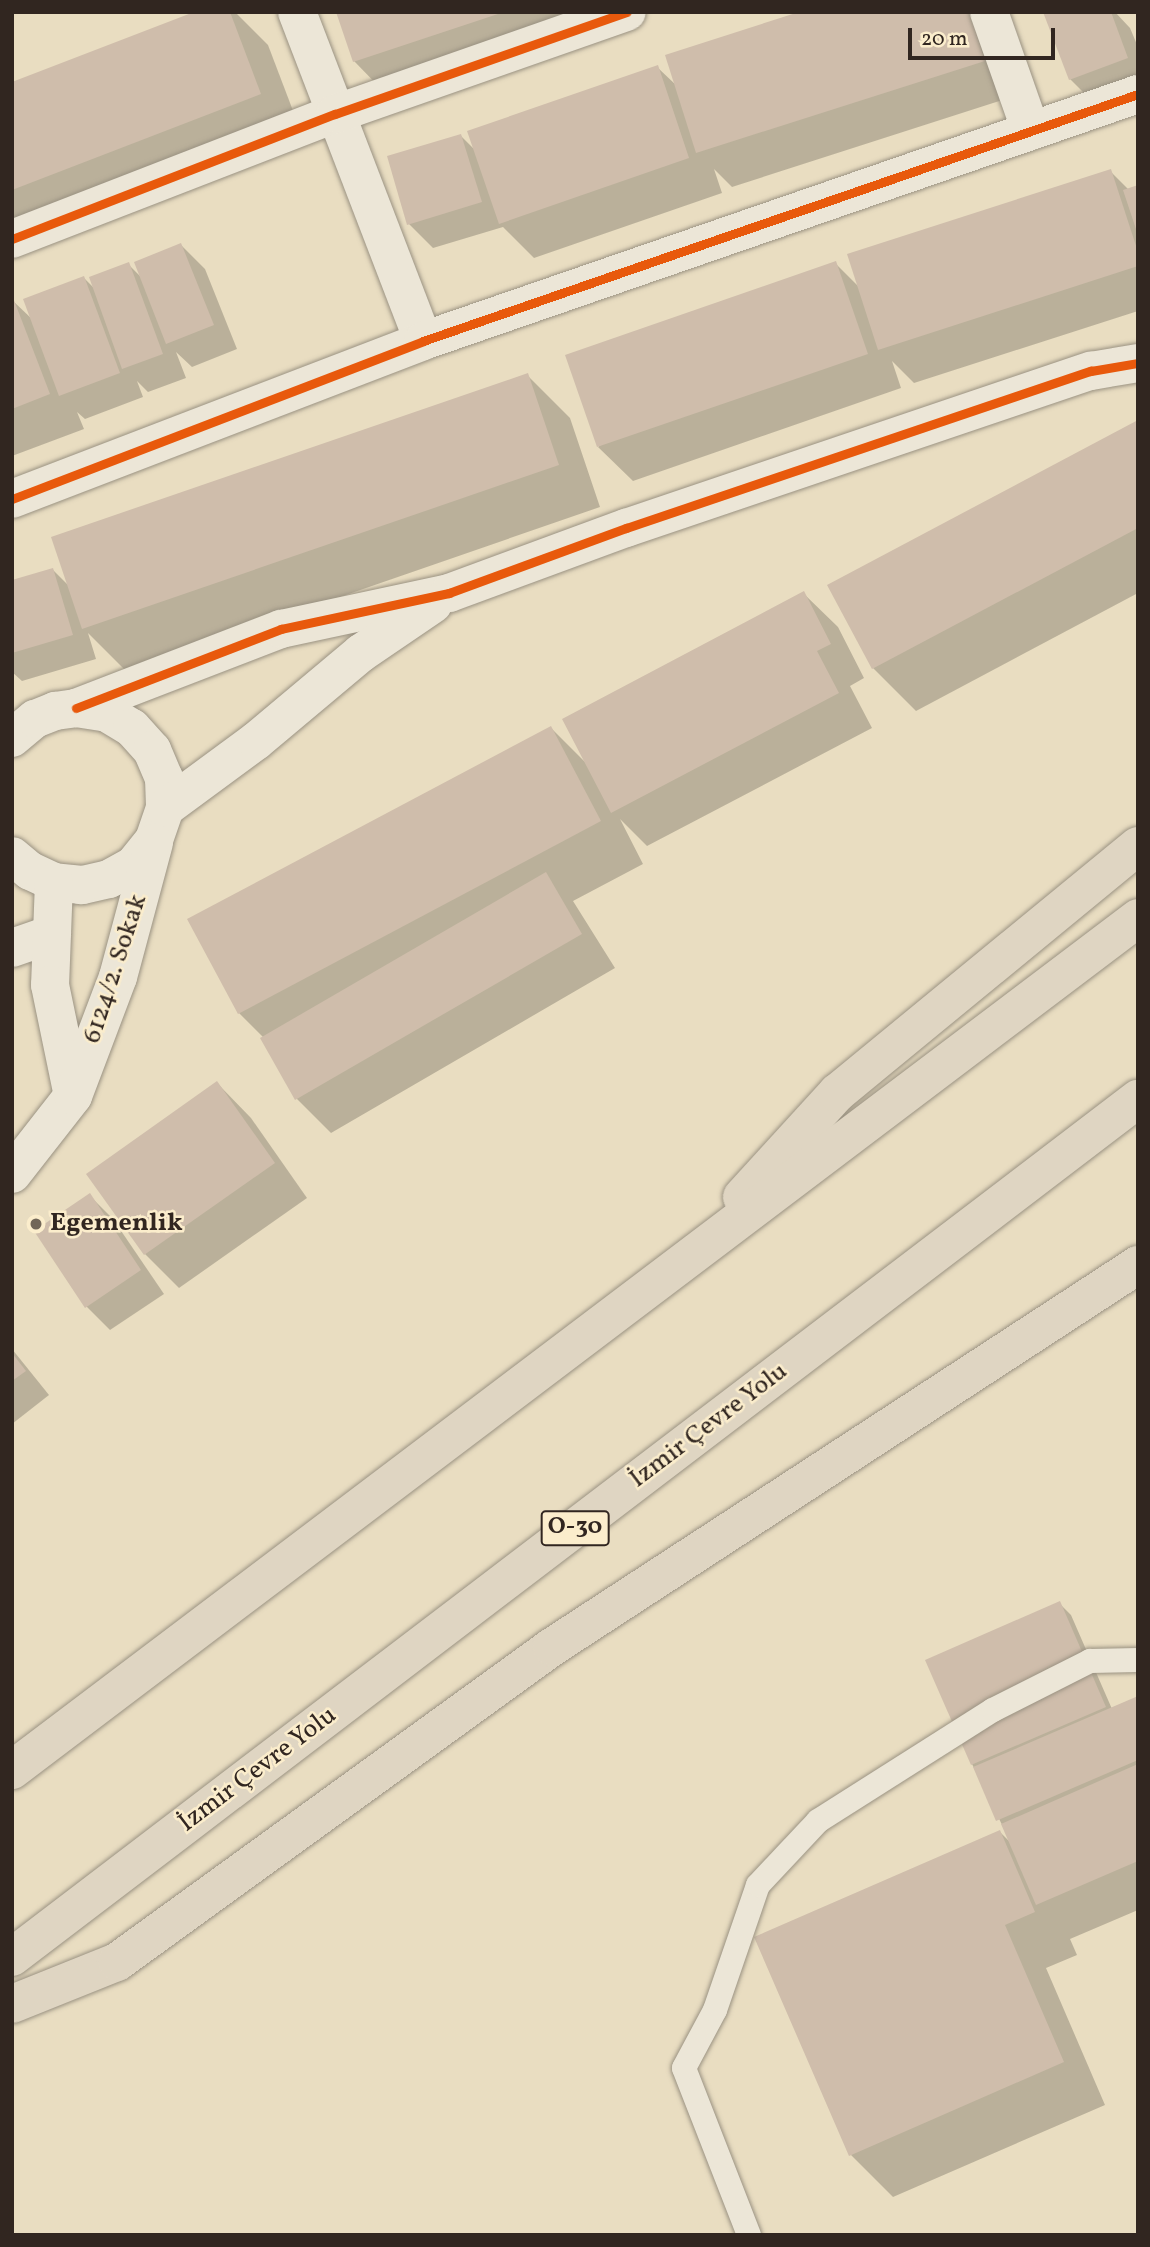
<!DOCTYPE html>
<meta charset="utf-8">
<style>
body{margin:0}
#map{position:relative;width:1150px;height:2247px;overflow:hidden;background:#e9ddc1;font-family:Vollkorn,serif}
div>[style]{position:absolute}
.shadow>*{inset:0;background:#0003}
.building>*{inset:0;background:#cfbdab}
.roads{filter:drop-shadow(0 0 2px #9a9282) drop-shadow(0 0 2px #9a9282)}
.service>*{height:24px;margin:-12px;padding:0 12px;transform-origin:12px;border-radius:12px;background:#ece6d7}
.minor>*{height:38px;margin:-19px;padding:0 19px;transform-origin:19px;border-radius:19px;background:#ece6d7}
.tertiary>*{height:38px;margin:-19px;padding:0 19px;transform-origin:19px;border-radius:19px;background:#ece6d7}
.motorway>*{height:38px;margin:-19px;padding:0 19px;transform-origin:19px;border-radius:19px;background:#dfd5c2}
.cycleway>*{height:9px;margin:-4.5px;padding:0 4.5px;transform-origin:4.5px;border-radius:4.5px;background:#e8590c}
.dots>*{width:19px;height:19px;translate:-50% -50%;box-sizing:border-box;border:4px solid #fbedcc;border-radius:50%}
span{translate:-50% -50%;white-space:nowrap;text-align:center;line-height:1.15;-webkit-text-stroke:5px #fbedcc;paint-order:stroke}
.shield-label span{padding:2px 5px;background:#fbedcc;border:2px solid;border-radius:5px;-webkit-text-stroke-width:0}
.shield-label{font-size:24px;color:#312620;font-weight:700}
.street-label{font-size:26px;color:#312620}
.poi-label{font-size:26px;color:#312620;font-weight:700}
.left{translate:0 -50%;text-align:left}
.frame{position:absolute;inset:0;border:14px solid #312620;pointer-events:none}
.scale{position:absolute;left:908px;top:28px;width:147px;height:32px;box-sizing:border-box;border:4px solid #312620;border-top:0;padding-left:9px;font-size:21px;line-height:24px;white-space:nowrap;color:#312620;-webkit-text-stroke:5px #fbedcc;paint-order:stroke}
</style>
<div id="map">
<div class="shadow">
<i style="clip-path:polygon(199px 12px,235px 12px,268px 45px,303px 137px,12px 249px,12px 84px)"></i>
<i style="clip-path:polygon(338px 12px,638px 12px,388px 96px,354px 61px)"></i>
<i style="clip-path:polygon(805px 12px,991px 12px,1018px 95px,732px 187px,714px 169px,722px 193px,534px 258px,503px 227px,433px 248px,409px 224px,461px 136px,476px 151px,657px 67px,677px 86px)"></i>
<i style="clip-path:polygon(1045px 12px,1115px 12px,1130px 28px,1138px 47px,1138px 87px,1094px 103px,1070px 79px)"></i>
<i style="clip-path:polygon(1110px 171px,1129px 190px,1138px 187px,1138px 311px,914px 383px,892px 361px,901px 388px,633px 481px,598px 447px,835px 263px,859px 287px)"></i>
<i style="clip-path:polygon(181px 245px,205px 269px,237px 349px,192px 367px,176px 352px,186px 378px,148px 392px,137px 381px,143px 397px,85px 419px,77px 412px,84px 429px,12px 456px,12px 300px,32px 319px,84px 278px,95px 289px,128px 264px,142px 278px)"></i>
<i style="clip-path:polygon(527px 375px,570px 418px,600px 507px,126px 671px,88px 633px,96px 659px,22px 681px,12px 672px,12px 582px,53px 570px,70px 587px)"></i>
<i style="clip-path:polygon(1138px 422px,1138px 593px,916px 711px,873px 668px)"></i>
<i style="clip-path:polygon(803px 593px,838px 627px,864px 678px,850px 686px,872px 728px,647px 846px,620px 819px,643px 864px,573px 901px,615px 968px,331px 1133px,297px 1099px,264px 1038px,239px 1013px,551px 728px,586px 763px)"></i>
<i style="clip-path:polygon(217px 1083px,251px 1118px,307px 1198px,179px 1288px,145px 1254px)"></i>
<i style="clip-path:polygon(89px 1195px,113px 1219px,164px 1294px,110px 1330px,86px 1306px)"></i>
<i style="clip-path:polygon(12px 1349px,49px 1395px,12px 1424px)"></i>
<i style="clip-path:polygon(1059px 1603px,1071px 1615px,1112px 1709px,1138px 1697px,1138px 1910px,1070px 1939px,1077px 1955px,1046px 1968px,1105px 2105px,893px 2197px,851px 2155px,1000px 1832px,1011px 1843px,972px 1764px)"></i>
</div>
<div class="building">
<i style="clip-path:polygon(194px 12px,230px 12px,261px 94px,12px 190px,12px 82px)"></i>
<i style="clip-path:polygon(336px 12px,501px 12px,501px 13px,353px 62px)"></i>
<i style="clip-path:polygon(799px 12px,969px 12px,985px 61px,696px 153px,665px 55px)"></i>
<i style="clip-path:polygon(1043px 12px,1111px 12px,1128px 58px,1069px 80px)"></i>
<i style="clip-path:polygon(658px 65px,689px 158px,499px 224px,467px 131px)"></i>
<i style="clip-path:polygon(461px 134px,482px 202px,407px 225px,387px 156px)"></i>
<i style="clip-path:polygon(1111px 169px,1138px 252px,1138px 266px,878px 350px,847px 254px)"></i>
<i style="clip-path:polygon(1138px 185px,1138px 232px,1137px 232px,1123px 190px)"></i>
<i style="clip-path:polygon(181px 243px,214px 325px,166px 344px,134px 262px)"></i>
<i style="clip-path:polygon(836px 261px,868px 354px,597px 447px,565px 355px)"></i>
<i style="clip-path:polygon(129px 262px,163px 354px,122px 369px,89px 277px)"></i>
<i style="clip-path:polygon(84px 276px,120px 373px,59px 396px,23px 299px)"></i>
<i style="clip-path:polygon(12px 295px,50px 394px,12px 409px)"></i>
<i style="clip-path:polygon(528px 373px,559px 465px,82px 629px,51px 537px)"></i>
<i style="clip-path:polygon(1138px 420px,1138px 528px,872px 669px,827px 585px)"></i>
<i style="clip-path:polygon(53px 568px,73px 635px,12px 653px,12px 580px)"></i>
<i style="clip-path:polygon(804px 591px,831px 644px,817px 651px,839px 693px,611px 813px,562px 719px)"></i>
<i style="clip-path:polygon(551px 726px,601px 821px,238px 1014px,187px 919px)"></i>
<i style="clip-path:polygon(546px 872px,582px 934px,295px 1100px,260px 1038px)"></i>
<i style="clip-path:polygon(217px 1081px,275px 1163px,144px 1255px,86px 1174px)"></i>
<i style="clip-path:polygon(90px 1193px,141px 1270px,85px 1308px,34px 1231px)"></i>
<i style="clip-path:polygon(12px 1353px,26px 1371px,12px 1381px)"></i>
<i style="clip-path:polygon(1060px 1601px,1106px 1707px,971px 1765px,925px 1660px)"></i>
<i style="clip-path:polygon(1138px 1696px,1138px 1760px,996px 1821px,973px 1767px)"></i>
<i style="clip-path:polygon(1138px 1764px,1138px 1861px,1036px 1905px,1001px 1824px)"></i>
<i style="clip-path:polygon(1000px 1830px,1035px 1912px,1005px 1925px,1064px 2062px,849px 2156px,754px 1937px)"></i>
</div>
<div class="roads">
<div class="service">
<i style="left:749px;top:2235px;width:179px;rotate:-111.3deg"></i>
<i style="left:684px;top:2068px;width:66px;rotate:-61.9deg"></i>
<i style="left:715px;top:2010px;width:132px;rotate:-71deg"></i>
<i style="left:758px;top:1885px;width:88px;rotate:-46.8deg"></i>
<i style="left:818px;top:1821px;width:207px;rotate:-32.4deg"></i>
<i style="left:993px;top:1710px;width:109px;rotate:-26.8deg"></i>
<i style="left:1090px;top:1661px;width:48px;rotate:-1.2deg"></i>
</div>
<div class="minor">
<i style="left:297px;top:12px;width:352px;rotate:69deg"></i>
<i style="left:989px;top:12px;width:126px;rotate:70.6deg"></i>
<i style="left:12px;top:239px;width:346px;rotate:-21.2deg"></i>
<i style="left:335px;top:114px;width:309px;rotate:-19.3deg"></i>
<i style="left:12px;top:499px;width:440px;rotate:-21deg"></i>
<i style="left:423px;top:341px;width:756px;rotate:-19.06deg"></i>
<i style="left:12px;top:948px;width:42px;rotate:-19.3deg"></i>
</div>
<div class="tertiary">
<i style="left:76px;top:708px;width:220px;rotate:-21.1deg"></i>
<i style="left:281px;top:629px;width:172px;rotate:-12.1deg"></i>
<i style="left:449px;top:593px;width:189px;rotate:-20.2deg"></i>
<i style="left:626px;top:528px;width:491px;rotate:-18.7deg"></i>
<i style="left:1091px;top:371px;width:48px;rotate:-9.7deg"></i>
<i style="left:12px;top:738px;width:30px;rotate:-40deg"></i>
<i style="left:35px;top:719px;width:22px;rotate:-22deg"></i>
<i style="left:55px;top:711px;width:21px;rotate:-8deg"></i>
<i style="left:76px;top:708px;width:31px;rotate:9deg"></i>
<i style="left:107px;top:713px;width:29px;rotate:31deg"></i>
<i style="left:132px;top:728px;width:30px;rotate:48deg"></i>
<i style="left:152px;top:750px;width:30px;rotate:67deg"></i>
<i style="left:164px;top:778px;width:30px;rotate:88deg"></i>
<i style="left:165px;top:808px;width:34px;rotate:109deg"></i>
<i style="left:154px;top:840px;width:32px;rotate:129deg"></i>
<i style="left:134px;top:865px;width:29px;rotate:151deg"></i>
<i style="left:109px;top:879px;width:28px;rotate:167deg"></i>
<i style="left:82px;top:885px;width:28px;rotate:-174deg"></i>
<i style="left:54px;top:882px;width:26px;rotate:-155deg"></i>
<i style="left:30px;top:871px;width:23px;rotate:-140deg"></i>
<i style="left:165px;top:808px;width:113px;rotate:-36.4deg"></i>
<i style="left:256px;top:741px;width:137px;rotate:-40deg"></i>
<i style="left:361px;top:653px;width:87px;rotate:-34.2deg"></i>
<i style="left:54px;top:882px;width:103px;rotate:92.2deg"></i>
<i style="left:50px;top:985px;width:113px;rotate:78.3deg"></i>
<i style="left:12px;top:1174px;width:99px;rotate:-52deg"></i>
<i style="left:73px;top:1096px;width:127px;rotate:-69.3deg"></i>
<i style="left:118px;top:977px;width:139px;rotate:-75deg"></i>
</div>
<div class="motorway">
<i style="left:742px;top:1197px;width:141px;rotate:-47.6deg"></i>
<i style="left:837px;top:1093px;width:389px;rotate:-39.4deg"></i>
<i style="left:12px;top:1770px;width:1412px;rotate:-37.11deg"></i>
<i style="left:12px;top:1957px;width:1416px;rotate:-37.31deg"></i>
<i style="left:12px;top:2004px;width:113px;rotate:-21.8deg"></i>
<i style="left:117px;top:1962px;width:537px;rotate:-35.91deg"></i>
<i style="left:552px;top:1647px;width:700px;rotate:-33.1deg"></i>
</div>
</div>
<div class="cycleway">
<i style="left:12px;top:239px;width:346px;rotate:-21.2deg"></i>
<i style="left:335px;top:114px;width:309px;rotate:-19.3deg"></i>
<i style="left:12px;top:499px;width:440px;rotate:-21deg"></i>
<i style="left:423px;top:341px;width:756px;rotate:-19.06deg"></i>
<i style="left:76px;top:708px;width:220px;rotate:-21.1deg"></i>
<i style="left:281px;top:629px;width:172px;rotate:-12.1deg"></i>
<i style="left:449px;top:593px;width:189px;rotate:-20.2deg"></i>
<i style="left:626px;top:528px;width:491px;rotate:-18.7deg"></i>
<i style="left:1091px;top:371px;width:48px;rotate:-9.7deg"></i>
</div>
<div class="dots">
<i style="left:36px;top:1224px;background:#716658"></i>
</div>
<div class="shield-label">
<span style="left:575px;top:1528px">O-30</span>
</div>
<div class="street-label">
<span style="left:116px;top:969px;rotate:-72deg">6124/2. Sokak</span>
<span style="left:709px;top:1426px;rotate:-37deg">İzmir Çevre Yolu</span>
<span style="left:258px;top:1770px;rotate:-37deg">İzmir Çevre Yolu</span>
</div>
<div class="poi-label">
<span class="left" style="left:50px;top:1224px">Egemenlik</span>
</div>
<div class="frame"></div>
<div class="scale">20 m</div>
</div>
